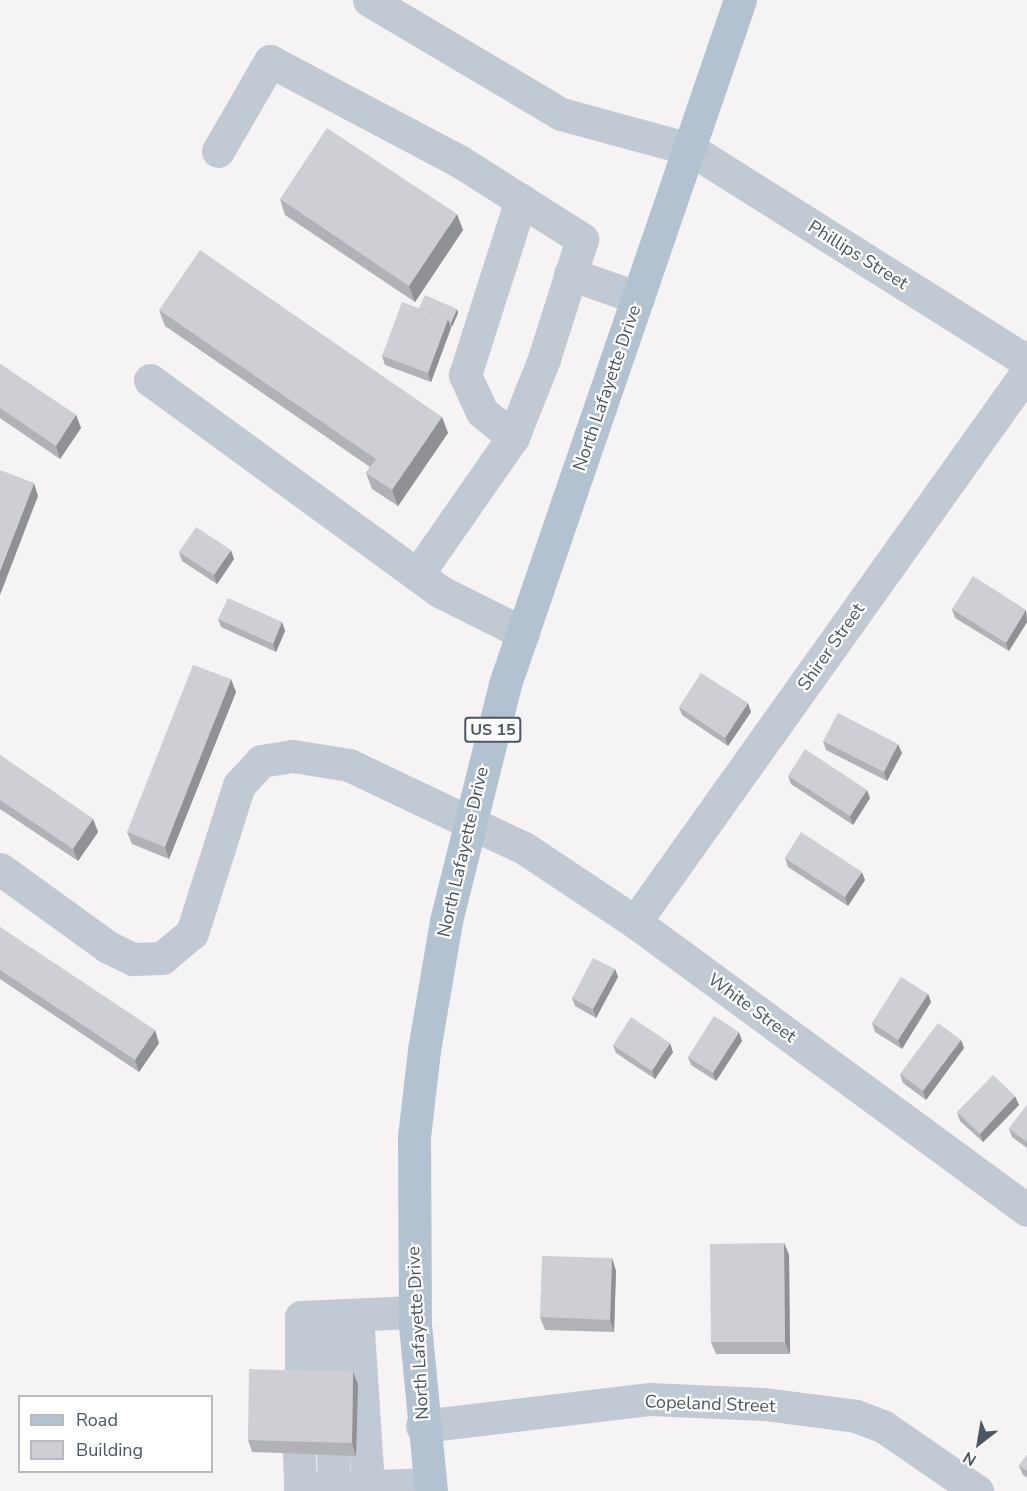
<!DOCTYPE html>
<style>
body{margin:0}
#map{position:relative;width:1027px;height:1491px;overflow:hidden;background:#f5f3f3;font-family:"Nunito Sans",sans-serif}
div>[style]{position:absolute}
.minor>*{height:33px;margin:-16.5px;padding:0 16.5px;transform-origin:16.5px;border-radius:16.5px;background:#c1cad2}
.major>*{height:33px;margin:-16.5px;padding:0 16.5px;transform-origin:16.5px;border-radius:16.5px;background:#b3c2d1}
.wall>*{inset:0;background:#b0b2b7}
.shaded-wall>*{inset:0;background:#909195}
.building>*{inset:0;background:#cdcfd5}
span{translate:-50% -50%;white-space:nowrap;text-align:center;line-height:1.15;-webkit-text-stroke:4.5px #fff;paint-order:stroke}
.shield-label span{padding:2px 4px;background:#fff;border:2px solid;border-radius:4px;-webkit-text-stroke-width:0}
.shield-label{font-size:16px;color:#4a5661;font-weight:700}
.street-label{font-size:18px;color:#4a5661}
.legend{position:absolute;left:18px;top:1395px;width:195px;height:78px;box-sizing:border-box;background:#fff;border:2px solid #b7bbc0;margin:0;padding:8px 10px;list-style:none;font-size:18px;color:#4a5661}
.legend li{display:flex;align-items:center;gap:12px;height:30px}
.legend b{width:30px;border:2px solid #b7bbc0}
.north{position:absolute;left:949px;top:1413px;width:60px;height:60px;-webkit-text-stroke:4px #fff;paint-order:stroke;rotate:211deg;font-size:16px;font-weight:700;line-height:24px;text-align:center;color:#4a5661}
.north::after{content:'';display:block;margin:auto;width:21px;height:27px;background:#4a5661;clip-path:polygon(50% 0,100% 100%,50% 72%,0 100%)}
</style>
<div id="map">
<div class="minor">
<i style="left:369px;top:0;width:223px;rotate:30.7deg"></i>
<i style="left:561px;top:114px;width:134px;rotate:15.2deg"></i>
<i style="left:690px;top:149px;width:398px;rotate:32.2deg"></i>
<i style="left:218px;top:151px;width:104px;rotate:-60deg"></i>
<i style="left:270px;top:61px;width:214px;rotate:27.9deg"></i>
<i style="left:459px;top:161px;width:146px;rotate:32.4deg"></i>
<i style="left:582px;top:239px;width:126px;rotate:107.6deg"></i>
<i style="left:544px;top:359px;width:84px;rotate:111.7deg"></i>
<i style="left:513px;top:437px;width:168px;rotate:124.8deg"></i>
<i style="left:570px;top:274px;width:72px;rotate:19.4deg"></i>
<i style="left:150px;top:380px;width:358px;rotate:36.1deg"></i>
<i style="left:439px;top:591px;width:94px;rotate:26.6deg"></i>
<i style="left:513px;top:437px;width:40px;rotate:-141deg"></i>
<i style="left:482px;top:412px;width:41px;rotate:-114.7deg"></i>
<i style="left:465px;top:375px;width:184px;rotate:-72.3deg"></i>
<i style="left:0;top:869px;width:133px;rotate:35.8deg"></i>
<i style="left:108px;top:947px;width:28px;rotate:26deg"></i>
<i style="left:133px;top:959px;width:29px;rotate:-2deg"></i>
<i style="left:162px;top:958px;width:39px;rotate:-40deg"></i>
<i style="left:192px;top:933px;width:155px;rotate:-72.4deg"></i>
<i style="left:239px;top:785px;width:33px;rotate:-47deg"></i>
<i style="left:261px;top:761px;width:32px;rotate:-9deg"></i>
<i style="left:293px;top:756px;width:57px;rotate:9.1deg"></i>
<i style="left:349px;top:765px;width:194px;rotate:25.4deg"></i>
<i style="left:524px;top:848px;width:133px;rotate:33.7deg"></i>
<i style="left:635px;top:922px;width:486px;rotate:36.3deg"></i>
<i style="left:635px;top:922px;width:675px;rotate:-54.52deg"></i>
<i style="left:357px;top:1315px;width:172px;rotate:86.3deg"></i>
<i style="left:327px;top:1316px;width:67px;rotate:87.4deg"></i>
<i style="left:301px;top:1382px;width:65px;rotate:-90deg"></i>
<i style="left:301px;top:1317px;width:113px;rotate:-2.5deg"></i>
<i style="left:422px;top:1426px;width:230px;rotate:-6.8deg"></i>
<i style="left:650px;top:1399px;width:114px;rotate:2.5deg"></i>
<i style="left:764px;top:1404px;width:93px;rotate:7.4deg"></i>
<i style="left:856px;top:1416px;width:30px;rotate:21deg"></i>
<i style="left:884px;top:1427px;width:113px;rotate:34.5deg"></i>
<i style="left:299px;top:1454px;width:35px;rotate:88deg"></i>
<i style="left:300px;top:1489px;width:130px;rotate:-2.2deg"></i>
<i style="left:333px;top:1455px;width:33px;rotate:88deg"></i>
</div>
<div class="major">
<i style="left:431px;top:1491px;width:166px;rotate:-95.5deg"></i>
<i style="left:415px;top:1326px;width:189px;rotate:-90.3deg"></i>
<i style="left:414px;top:1137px;width:88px;rotate:-83.4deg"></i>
<i style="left:424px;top:1050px;width:131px;rotate:-80.3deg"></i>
<i style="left:446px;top:921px;width:244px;rotate:-76deg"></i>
<i style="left:505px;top:684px;width:723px;rotate:-71.04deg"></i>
</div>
<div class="wall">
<i style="clip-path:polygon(280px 199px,463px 230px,415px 302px,285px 215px)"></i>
<i style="clip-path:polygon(419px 308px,458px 313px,452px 327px,450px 326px,451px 328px,431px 382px,385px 365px,382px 356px)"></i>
<i style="clip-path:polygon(159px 310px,442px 417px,448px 433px,398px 506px,372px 489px,366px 473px,370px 467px,165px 326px)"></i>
<i style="clip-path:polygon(0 364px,76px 415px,81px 428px,60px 459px,0 418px)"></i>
<i style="clip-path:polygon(179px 552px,234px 559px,217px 584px,182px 561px)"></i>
<i style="clip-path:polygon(952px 609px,1026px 610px,1027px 622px,1009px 651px,955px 618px)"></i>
<i style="clip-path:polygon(218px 619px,282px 622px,285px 631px,276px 652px,221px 627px)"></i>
<i style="clip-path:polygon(236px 692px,169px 859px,132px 844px,127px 832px)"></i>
<i style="clip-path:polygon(679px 707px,751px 712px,728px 746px,682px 715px)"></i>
<i style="clip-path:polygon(823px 741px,902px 753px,887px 781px,826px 750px)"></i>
<i style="clip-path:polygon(0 755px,93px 819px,98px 832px,78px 861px,0 809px)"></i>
<i style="clip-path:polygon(788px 776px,870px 798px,853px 825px,791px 784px)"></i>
<i style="clip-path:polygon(785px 858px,865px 880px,848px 906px,788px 867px)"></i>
<i style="clip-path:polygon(0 927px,159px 1043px,139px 1072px,0 979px)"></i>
<i style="clip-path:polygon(615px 969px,618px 977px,596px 1018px,575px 1006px,572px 998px)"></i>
<i style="clip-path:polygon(928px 994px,931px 1002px,902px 1049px,875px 1032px,872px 1023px)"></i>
<i style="clip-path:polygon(961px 1040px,964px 1048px,926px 1100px,903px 1083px,900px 1074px)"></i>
<i style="clip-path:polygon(742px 1041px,716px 1081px,691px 1065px,688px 1057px)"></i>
<i style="clip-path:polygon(613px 1045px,673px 1052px,655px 1079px,616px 1053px)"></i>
<i style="clip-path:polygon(1019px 1105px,983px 1142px,960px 1121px,957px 1112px)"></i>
<i style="clip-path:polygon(1027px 1105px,1027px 1148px,1012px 1137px,1009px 1129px)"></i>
<i style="clip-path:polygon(784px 1243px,789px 1255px,790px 1354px,716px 1354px,711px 1342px)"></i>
<i style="clip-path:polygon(612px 1258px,616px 1271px,614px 1332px,545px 1330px,540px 1317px)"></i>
<i style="clip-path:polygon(358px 1384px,356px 1456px,252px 1452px,248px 1440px)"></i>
<i style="clip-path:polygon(1027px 1455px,1027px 1478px,1023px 1475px,1019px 1466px)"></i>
</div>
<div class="shaded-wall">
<i style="clip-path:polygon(457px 214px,463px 230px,415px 302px,409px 286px)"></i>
<i style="clip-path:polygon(457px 309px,458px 313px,452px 327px,451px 323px)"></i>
<i style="clip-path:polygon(448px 319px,451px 328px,431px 382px,428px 373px)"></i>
<i style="clip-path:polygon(76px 415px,81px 428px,60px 459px,56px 446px)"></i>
<i style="clip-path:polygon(442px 417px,448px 433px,398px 506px,392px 490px)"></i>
<i style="clip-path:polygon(34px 483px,38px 496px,0 595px,0 571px)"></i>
<i style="clip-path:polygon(231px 550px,234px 559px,217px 584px,214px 575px)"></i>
<i style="clip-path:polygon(1026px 610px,1027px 622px,1009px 651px,1006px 643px)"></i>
<i style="clip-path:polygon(282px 622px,285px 631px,276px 652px,273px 644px)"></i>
<i style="clip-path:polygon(231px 679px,236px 692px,169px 859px,165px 847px)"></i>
<i style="clip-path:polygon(748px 703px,751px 712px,728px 746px,725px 738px)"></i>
<i style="clip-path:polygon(898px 744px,902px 753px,887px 781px,884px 772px)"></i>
<i style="clip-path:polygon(867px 790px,870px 798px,853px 825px,850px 816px)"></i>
<i style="clip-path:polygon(93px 819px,98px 832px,78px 861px,73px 849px)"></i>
<i style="clip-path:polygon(862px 872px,865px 880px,848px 906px,845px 897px)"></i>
<i style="clip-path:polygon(615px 969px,618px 977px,596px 1018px,593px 1009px)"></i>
<i style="clip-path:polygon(928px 994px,931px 1002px,902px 1049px,898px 1040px)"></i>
<i style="clip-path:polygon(155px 1030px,159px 1043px,139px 1072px,135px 1060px)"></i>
<i style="clip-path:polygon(739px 1032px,742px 1041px,716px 1081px,713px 1073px)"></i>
<i style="clip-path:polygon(961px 1040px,964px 1048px,926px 1100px,923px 1091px)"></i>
<i style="clip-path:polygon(670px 1043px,673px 1052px,655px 1079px,652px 1071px)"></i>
<i style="clip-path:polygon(1015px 1096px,1019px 1105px,983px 1142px,980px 1134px)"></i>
<i style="clip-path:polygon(784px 1243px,789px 1255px,790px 1354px,785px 1342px)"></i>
<i style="clip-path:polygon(612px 1258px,616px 1271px,614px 1332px,610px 1320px)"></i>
<i style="clip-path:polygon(353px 1372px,358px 1384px,356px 1456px,352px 1443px)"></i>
</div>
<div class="building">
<i style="clip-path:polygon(327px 128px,457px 214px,409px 286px,280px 199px)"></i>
<i style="clip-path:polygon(200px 250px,442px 417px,392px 490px,366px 473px,376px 459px,159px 310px)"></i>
<i style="clip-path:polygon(425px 295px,457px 309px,451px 323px,449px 322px,448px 319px,419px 308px)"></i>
<i style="clip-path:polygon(402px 302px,448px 319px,428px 373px,382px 356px)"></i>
<i style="clip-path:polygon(0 364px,76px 415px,56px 446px,0 408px)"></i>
<i style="clip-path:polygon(0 470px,34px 483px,0 571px)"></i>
<i style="clip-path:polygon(196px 527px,231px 550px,214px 575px,179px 552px)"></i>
<i style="clip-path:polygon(973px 576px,1026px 610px,1006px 643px,952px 609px)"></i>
<i style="clip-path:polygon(228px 598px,282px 622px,273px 644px,218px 619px)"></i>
<i style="clip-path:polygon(193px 665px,231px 679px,165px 847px,127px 832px)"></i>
<i style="clip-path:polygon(701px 673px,748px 703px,725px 738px,679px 707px)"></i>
<i style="clip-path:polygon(838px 713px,898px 744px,884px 772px,823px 741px)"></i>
<i style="clip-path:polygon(805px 749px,867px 790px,850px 816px,788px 776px)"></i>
<i style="clip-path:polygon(0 755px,93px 819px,73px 849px,0 800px)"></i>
<i style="clip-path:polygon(801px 832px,862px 872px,845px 897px,785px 858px)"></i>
<i style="clip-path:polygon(0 927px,155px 1030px,135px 1060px,0 970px)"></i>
<i style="clip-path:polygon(593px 958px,615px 969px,593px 1009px,572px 998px)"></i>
<i style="clip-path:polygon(901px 977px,928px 994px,898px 1040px,872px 1023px)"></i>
<i style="clip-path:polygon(714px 1016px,739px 1032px,713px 1073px,688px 1057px)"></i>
<i style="clip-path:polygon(631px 1017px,670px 1043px,652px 1071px,613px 1045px)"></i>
<i style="clip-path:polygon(938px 1023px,961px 1040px,923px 1091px,900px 1074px)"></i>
<i style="clip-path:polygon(993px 1075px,1015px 1096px,980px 1134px,957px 1112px)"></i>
<i style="clip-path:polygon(1027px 1105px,1027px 1142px,1009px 1129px)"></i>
<i style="clip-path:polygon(784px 1243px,785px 1342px,711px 1342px,710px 1244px)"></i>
<i style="clip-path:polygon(542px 1256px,612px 1258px,610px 1320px,540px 1317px)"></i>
<i style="clip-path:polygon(249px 1369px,353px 1372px,352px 1443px,248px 1440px)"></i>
<i style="clip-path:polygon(1027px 1455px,1027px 1471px,1019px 1466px)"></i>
</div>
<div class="shield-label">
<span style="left:493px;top:730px">US 15</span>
</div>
<div class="street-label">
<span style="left:858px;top:255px;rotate:32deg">Phillips Street</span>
<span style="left:607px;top:388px;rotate:-71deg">North Lafayette Drive</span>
<span style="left:831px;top:647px;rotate:-55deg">Shirer Street</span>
<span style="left:463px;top:852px;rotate:-77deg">North Lafayette Drive</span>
<span style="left:752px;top:1008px;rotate:36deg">White Street</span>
<span style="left:418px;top:1333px;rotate:-93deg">North Lafayette Drive</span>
<span style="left:710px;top:1404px;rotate:2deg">Copeland Street</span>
</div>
<ul class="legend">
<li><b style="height:8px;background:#b3c2d1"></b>Road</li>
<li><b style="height:16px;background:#cdcfd5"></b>Building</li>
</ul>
<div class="north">N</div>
</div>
